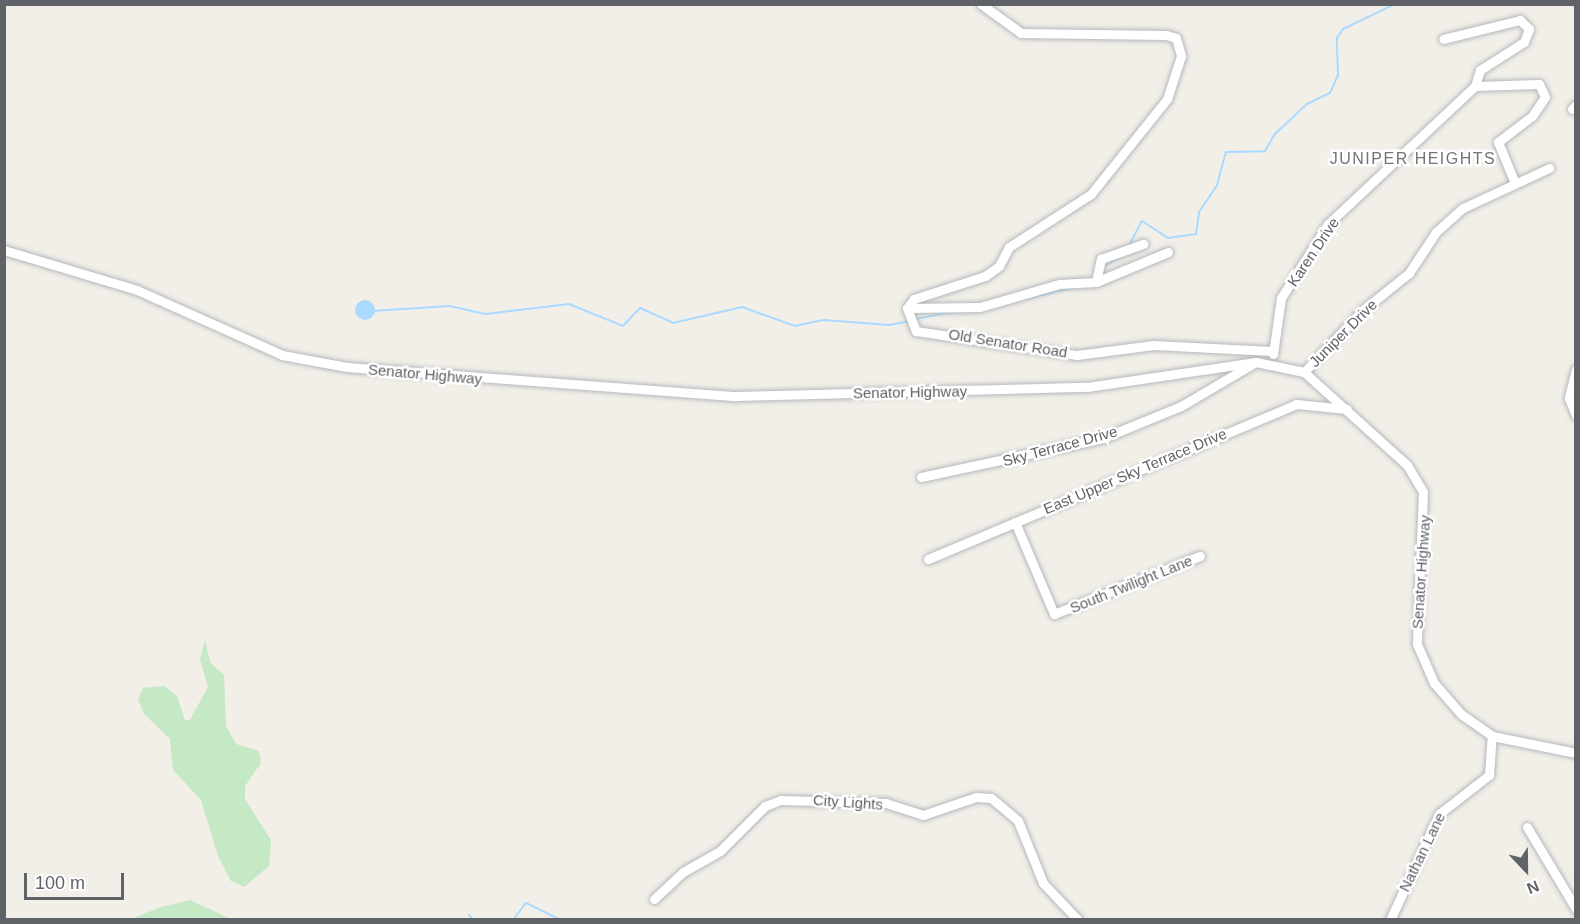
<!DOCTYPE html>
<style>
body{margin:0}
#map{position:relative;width:1580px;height:924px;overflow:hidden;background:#f1efe8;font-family:Helvetica,sans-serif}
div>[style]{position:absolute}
.green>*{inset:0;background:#c5e8c5}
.water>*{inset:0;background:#aadaff}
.round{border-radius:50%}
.stream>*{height:2px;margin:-1px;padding:0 1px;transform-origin:1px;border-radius:1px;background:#aadaff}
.roads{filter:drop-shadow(0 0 2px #b5b8bc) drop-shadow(0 0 2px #b5b8bc)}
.minor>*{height:9px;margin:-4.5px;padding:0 4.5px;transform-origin:4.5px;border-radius:4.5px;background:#fff}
span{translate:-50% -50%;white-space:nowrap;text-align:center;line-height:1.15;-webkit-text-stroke:5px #fff;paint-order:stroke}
.street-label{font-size:15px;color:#5f6368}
.neighbourhood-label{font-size:16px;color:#70757a;letter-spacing:1.5px}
.frame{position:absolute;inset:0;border:6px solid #5f6368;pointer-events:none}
.north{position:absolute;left:1496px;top:840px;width:60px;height:60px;-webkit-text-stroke:4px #fff;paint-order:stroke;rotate:158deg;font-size:16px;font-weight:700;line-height:24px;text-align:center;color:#5f6368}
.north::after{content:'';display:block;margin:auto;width:21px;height:27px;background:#5f6368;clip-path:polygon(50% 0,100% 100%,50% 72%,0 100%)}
.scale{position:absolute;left:24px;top:873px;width:100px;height:27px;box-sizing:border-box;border:3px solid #5f6368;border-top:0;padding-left:8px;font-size:18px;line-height:21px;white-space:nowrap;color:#5f6368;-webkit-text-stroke:4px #fff;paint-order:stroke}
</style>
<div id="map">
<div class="green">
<i style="clip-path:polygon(205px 640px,210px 662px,224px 675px,226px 726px,236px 744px,259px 751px,261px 763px,245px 786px,245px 799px,271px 840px,269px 866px,244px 887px,231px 881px,218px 856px,201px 800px,173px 770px,170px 739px,144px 714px,138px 699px,143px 688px,164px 686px,177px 696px,185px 720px,190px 720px,208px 687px,200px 659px)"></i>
<i style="clip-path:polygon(190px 900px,231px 919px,131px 919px,161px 907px)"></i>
</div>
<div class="water">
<i class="round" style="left:355px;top:300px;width:20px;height:20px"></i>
</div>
<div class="stream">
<i style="left:1129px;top:246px;width:28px;rotate:-63deg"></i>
<i style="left:1142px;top:221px;width:31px;rotate:33deg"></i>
<i style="left:1168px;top:238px;width:28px;rotate:-8deg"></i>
<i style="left:1196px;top:234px;width:22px;rotate:-82deg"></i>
<i style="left:1199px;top:212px;width:32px;rotate:-56deg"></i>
<i style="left:1217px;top:185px;width:34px;rotate:-75deg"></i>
<i style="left:1226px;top:152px;width:39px;rotate:-1deg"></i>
<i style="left:1265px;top:151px;width:20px;rotate:-60deg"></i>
<i style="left:1275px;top:134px;width:44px;rotate:-43.2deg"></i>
<i style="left:1307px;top:104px;width:25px;rotate:-26deg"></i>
<i style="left:1330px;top:93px;width:20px;rotate:-66deg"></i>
<i style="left:1338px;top:75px;width:37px;rotate:-92deg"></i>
<i style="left:1337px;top:38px;width:11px;rotate:-56deg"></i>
<i style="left:1343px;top:29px;width:58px;rotate:-25.7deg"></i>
<i style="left:1103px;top:267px;width:30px;rotate:-30deg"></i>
<i style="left:1019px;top:300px;width:60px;rotate:-12.4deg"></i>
<i style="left:372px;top:311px;width:78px;rotate:-3.7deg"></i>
<i style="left:450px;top:306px;width:37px;rotate:13deg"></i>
<i style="left:486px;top:314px;width:84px;rotate:-6.9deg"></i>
<i style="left:569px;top:304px;width:58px;rotate:22.2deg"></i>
<i style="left:623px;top:326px;width:25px;rotate:-47deg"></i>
<i style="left:640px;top:308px;width:36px;rotate:24deg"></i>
<i style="left:673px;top:323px;width:71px;rotate:-13.1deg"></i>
<i style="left:742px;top:307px;width:56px;rotate:19.7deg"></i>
<i style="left:795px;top:326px;width:30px;rotate:-12deg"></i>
<i style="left:824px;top:320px;width:65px;rotate:4.4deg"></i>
<i style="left:889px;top:325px;width:21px;rotate:-11deg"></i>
<i style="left:916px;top:319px;width:42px;rotate:-11deg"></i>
<i style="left:469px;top:915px;width:7px;rotate:45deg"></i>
<i style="left:513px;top:920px;width:21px;rotate:-53deg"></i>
<i style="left:526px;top:903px;width:39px;rotate:26deg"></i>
</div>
<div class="roads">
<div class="minor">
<i style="left:981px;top:4px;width:49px;rotate:35.9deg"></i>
<i style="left:1021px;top:33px;width:145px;rotate:0.8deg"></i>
<i style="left:1166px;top:35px;width:10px;rotate:17deg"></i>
<i style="left:1176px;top:38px;width:19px;rotate:74deg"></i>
<i style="left:1181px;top:56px;width:45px;rotate:108deg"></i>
<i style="left:1167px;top:99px;width:122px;rotate:128.7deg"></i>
<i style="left:1091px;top:194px;width:98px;rotate:147.1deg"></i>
<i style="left:1009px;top:247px;width:21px;rotate:118deg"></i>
<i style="left:999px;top:266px;width:17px;rotate:144deg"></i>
<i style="left:985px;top:276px;width:75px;rotate:162.1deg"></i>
<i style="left:914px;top:299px;width:11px;rotate:128deg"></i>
<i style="left:907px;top:308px;width:25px;rotate:69deg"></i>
<i style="left:916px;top:331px;width:163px;rotate:8.5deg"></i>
<i style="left:1077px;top:355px;width:77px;rotate:-7.5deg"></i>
<i style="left:1153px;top:345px;width:120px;rotate:2.9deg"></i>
<i style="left:1475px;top:86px;width:64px;rotate:-1.8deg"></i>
<i style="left:1539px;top:84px;width:14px;rotate:65deg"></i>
<i style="left:1545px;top:97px;width:23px;rotate:124deg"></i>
<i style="left:1532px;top:116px;width:43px;rotate:142.6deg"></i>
<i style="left:1498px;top:142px;width:44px;rotate:67.5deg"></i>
<i style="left:1572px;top:109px;width:6px;rotate:-45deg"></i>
<i style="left:4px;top:250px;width:139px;rotate:16.7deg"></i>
<i style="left:137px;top:290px;width:159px;rotate:24.1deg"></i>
<i style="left:282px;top:355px;width:66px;rotate:10.5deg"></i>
<i style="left:347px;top:367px;width:390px;rotate:4.3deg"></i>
<i style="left:736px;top:396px;width:351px;rotate:-1.5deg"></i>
<i style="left:1087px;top:387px;width:171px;rotate:-8.4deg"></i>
<i style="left:1256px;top:362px;width:49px;rotate:11.8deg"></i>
<i style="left:1304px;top:372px;width:139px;rotate:42.1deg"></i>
<i style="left:1407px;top:465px;width:31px;rotate:59deg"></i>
<i style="left:1423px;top:492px;width:152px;rotate:92.3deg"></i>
<i style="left:1417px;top:644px;width:43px;rotate:66.4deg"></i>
<i style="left:1434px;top:683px;width:41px;rotate:48.9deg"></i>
<i style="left:1461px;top:714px;width:38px;rotate:35deg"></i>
<i style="left:1492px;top:736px;width:86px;rotate:11.4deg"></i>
<i style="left:1096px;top:282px;width:24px;rotate:-78deg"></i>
<i style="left:1101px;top:259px;width:45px;rotate:-19.7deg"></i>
<i style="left:907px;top:308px;width:73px;rotate:-0.8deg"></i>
<i style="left:980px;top:307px;width:82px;rotate:-16.2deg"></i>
<i style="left:1059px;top:284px;width:37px;rotate:-3deg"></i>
<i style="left:1096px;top:282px;width:78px;rotate:-22.6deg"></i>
<i style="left:1273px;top:354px;width:57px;rotate:-81.9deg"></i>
<i style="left:1281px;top:298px;width:88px;rotate:-57.6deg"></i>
<i style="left:1328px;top:224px;width:202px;rotate:-43.2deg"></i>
<i style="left:1475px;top:86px;width:17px;rotate:-73deg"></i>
<i style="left:1480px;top:70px;width:52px;rotate:-32.5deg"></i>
<i style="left:1524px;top:42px;width:14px;rotate:-69deg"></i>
<i style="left:1529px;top:29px;width:13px;rotate:-135deg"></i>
<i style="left:1520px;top:20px;width:79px;rotate:166.1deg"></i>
<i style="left:1576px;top:369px;width:30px;rotate:104deg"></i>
<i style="left:1569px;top:398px;width:18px;rotate:68deg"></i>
<i style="left:1304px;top:372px;width:86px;rotate:-46.4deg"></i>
<i style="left:1363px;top:310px;width:59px;rotate:-38.8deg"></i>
<i style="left:1409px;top:273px;width:49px;rotate:-56.6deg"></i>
<i style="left:1436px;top:232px;width:36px;rotate:-42deg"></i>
<i style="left:1463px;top:208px;width:95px;rotate:-24.9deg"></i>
<i style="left:921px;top:477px;width:186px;rotate:-12.1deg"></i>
<i style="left:1103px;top:438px;width:84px;rotate:-22.3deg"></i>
<i style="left:1181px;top:406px;width:85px;rotate:-30.5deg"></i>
<i style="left:1015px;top:522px;width:100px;rotate:67deg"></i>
<i style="left:1054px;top:614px;width:157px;rotate:-21.7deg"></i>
<i style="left:928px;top:559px;width:399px;rotate:-22.8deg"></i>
<i style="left:1296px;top:404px;width:51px;rotate:5.6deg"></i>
<i style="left:1527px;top:827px;width:96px;rotate:59.1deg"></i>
<i style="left:654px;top:899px;width:40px;rotate:-43deg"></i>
<i style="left:683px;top:872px;width:43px;rotate:-29.6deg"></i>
<i style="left:720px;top:851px;width:64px;rotate:-45deg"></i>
<i style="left:765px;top:806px;width:17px;rotate:-21deg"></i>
<i style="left:781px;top:800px;width:105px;rotate:1.6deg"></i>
<i style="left:886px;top:803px;width:39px;rotate:18deg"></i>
<i style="left:923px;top:815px;width:56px;rotate:-18.8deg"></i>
<i style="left:976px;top:797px;width:15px;rotate:4deg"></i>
<i style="left:991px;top:798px;width:35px;rotate:40deg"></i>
<i style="left:1018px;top:821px;width:67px;rotate:68deg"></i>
<i style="left:1043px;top:883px;width:51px;rotate:46.6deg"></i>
<i style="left:1390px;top:920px;width:117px;rotate:-65.2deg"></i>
<i style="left:1439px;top:814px;width:63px;rotate:-38deg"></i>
<i style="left:1489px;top:775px;width:39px;rotate:-86deg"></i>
</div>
</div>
<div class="street-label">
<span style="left:1313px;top:252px;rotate:-56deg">Karen Drive</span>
<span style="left:1343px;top:333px;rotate:-45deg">Juniper Drive</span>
<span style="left:1008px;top:343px;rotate:9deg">Old Senator Road</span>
<span style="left:425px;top:374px;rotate:5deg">Senator Highway</span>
<span style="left:910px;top:392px;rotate:-1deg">Senator Highway</span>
<span style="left:1060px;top:446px;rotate:-15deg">Sky Terrace Drive</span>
<span style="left:1135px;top:471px;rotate:-23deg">East Upper Sky Terrace Drive</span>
<span style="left:1421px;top:572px;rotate:-86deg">Senator Highway</span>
<span style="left:1131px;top:584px;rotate:-22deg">South Twilight Lane</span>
<span style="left:848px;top:802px;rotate:4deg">City Lights</span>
<span style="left:1422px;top:852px;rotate:-64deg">Nathan Lane</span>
</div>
<div class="neighbourhood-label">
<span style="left:1413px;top:159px">JUNIPER HEIGHTS</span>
</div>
<div class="frame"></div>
<div class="north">N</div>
<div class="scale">100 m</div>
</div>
